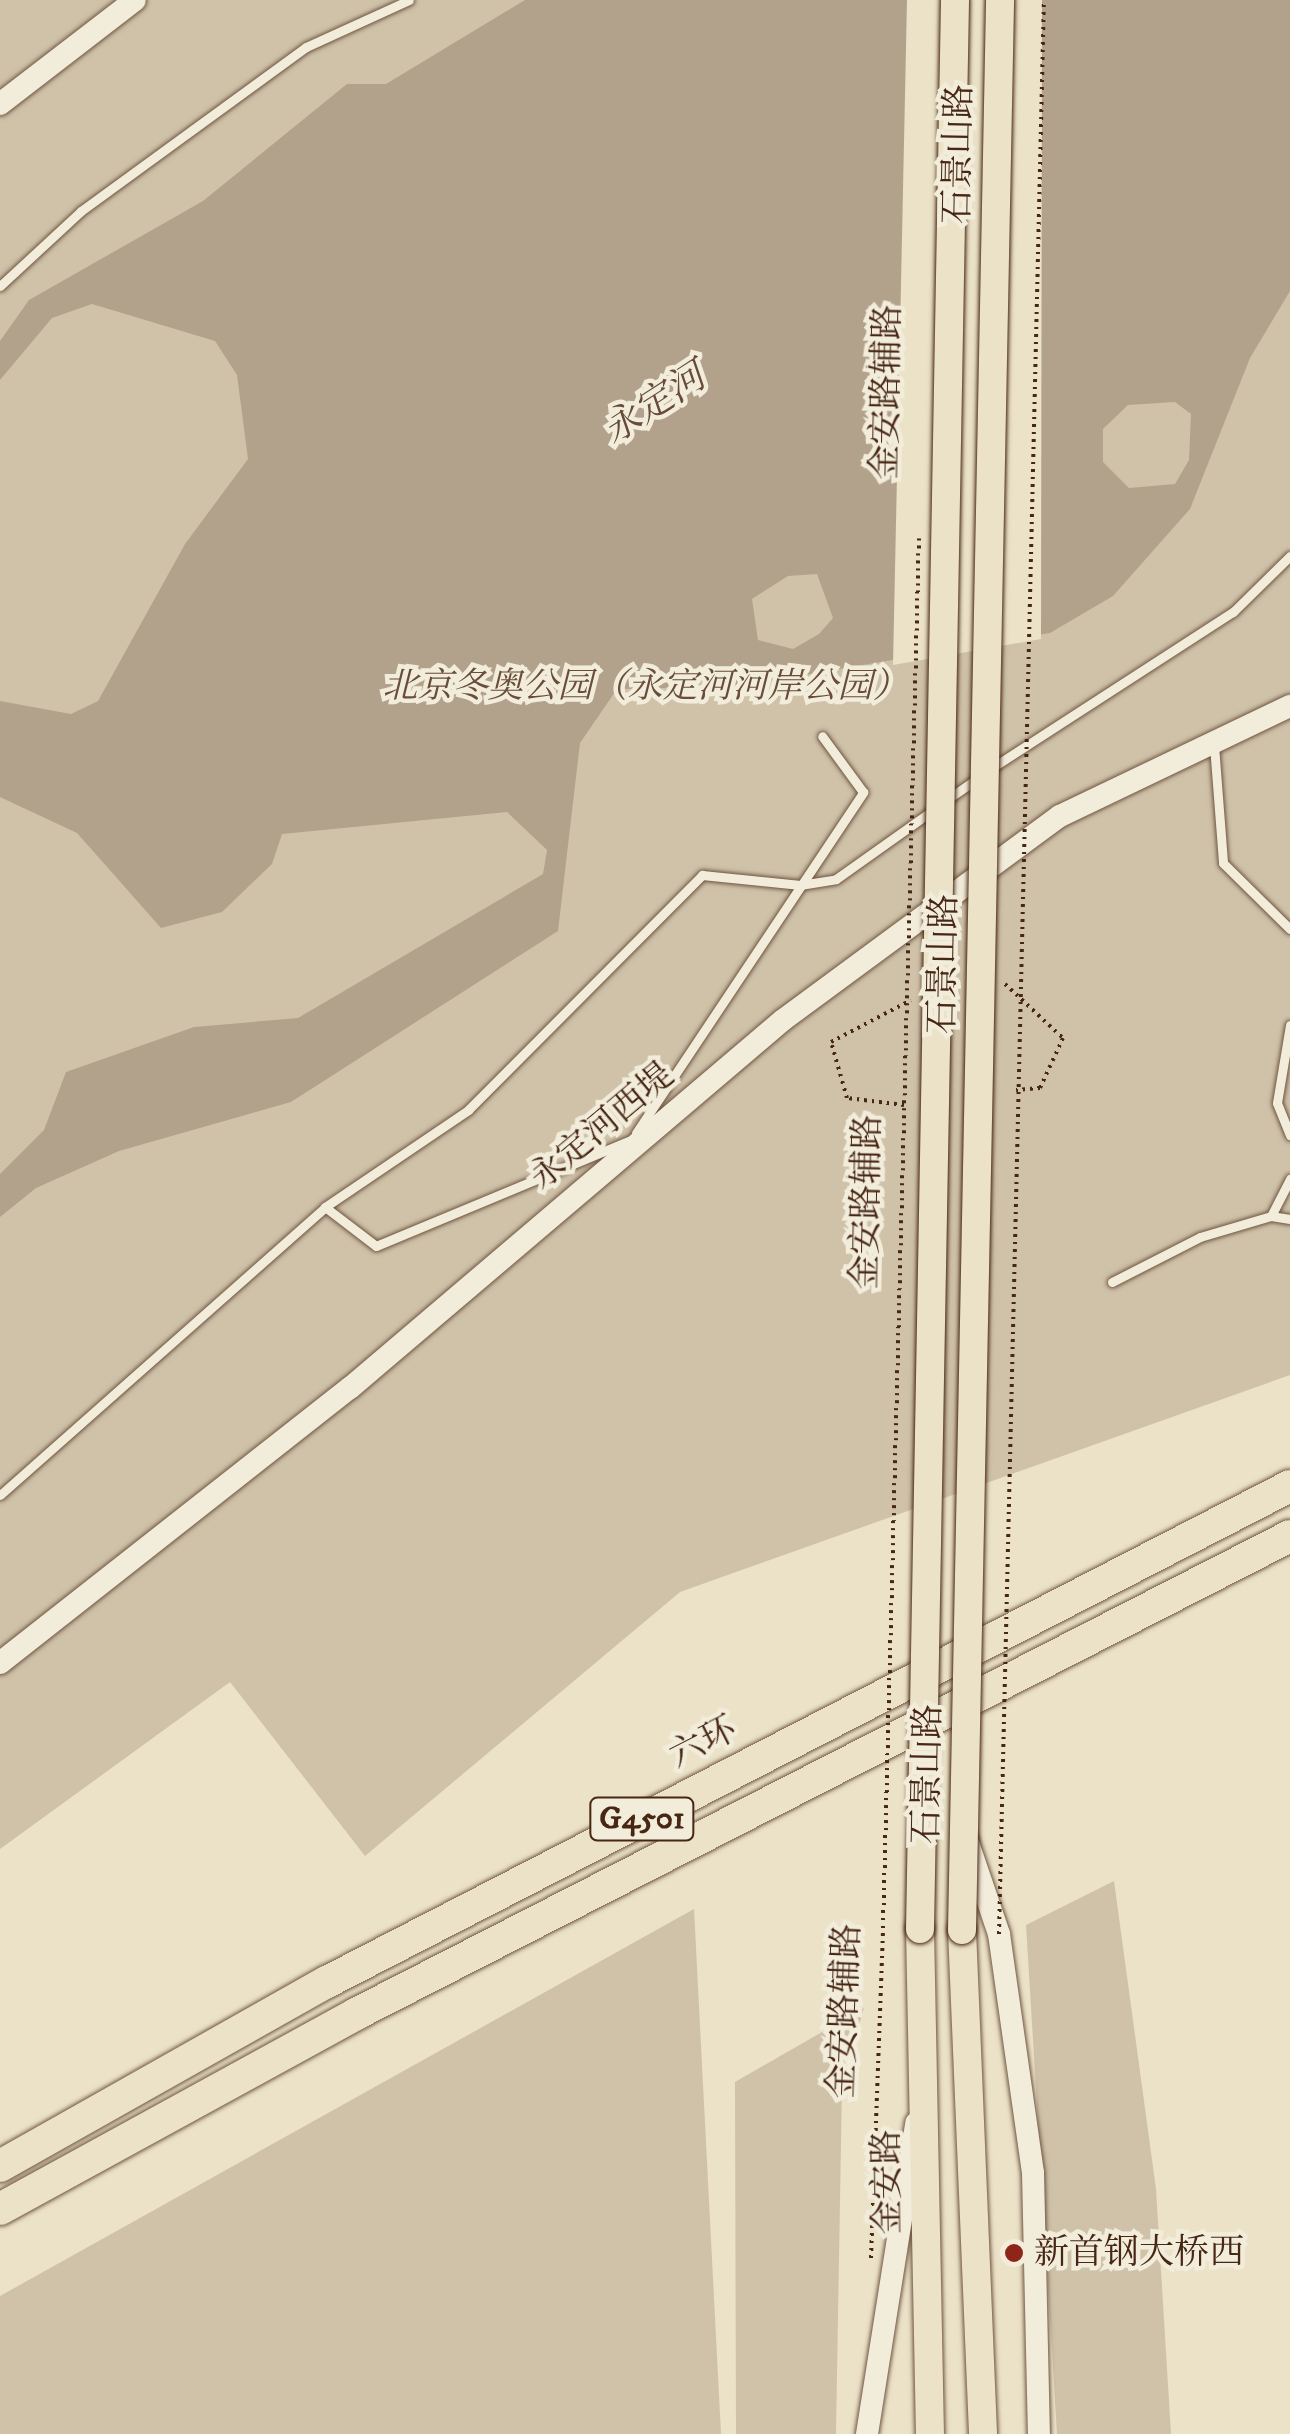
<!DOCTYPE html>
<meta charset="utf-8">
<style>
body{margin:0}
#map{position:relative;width:1290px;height:2434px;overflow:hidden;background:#ebe2c8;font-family:"IM FELL DW Pica","Noto Serif SC",serif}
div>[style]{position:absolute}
.green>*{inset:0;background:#cfc2a9}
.water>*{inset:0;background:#b3a28b}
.pier>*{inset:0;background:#ebe2c8}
.path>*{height:4px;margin-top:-2px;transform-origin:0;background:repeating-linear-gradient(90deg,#472614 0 2.5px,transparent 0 7.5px)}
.roads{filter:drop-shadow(0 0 2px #705541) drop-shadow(0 0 2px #705541)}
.service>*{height:9px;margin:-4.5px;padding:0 4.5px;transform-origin:4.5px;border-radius:4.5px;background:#f2ecdb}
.tertiary>*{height:22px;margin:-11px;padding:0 11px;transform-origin:11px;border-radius:11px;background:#f2ecdb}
.primary>*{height:28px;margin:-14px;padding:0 14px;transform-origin:14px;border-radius:14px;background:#ebe2c8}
.motorway>*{height:32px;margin:-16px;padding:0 16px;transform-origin:16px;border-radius:16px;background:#ebe2c8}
.path-bridge>*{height:4px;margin-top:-2px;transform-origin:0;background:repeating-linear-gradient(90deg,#472614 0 2.5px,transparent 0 7.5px)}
.bridges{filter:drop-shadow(0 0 2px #472614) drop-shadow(0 0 2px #472614)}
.primary-bridge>*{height:28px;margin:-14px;padding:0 14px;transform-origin:14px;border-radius:14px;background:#ebe2c8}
.dots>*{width:28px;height:28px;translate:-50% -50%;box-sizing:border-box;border:5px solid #f2ecdb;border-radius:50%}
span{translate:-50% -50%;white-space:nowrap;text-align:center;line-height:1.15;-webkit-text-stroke:9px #f2ecdb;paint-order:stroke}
.shield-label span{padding:2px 8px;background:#f2ecdb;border:2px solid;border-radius:8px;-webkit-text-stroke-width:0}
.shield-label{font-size:32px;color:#472614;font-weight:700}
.street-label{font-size:35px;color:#472614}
.park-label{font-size:35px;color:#694d39;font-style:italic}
.poi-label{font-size:35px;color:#472614}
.left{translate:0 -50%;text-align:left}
.water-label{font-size:38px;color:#674b38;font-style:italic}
</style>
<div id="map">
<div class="green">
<i style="clip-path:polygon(0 0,1290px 0,1290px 1375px,680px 1592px,365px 1856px,230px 1682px,0 1849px)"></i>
<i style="clip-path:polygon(1114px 1881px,1156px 2189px,1171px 2434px,1057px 2434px,1026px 1925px)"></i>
<i style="clip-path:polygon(694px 1909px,721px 2434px,0 2434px,0 2296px)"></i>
<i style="clip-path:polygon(864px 2008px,842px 2084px,836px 2434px,736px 2434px,735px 2082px)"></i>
</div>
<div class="water">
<i style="clip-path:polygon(evenodd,525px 0,1290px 0,1290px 291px,1250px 358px,1190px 509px,1113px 596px,1050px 633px,734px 687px,700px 675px,665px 688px,617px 689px,580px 743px,558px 931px,291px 1102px,119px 1151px,36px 1188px,0 1217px,0 1174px,44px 1130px,66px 1072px,194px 1027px,298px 1018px,543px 874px,547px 850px,507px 812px,282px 834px,272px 864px,222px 912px,161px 928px,77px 833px,0 797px,0 701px,71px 714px,98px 701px,185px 544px,248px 459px,237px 375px,215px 341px,92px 304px,52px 318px,0 380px,0 341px,29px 300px,203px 201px,347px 84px,386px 84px,525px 0,1175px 402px,1191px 414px,1189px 460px,1175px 484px,1129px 488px,1103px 462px,1103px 429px,1128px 405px,1175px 402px,525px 0,817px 574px,833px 618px,819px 634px,793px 649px,758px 640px,752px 599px,788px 576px,817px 574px)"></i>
</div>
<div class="pier">
<i style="clip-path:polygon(907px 0,1042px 0,1041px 639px,893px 665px)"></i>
</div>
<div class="path">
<i style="left:1005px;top:984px;width:79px;rotate:43deg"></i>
<i style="left:1063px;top:1038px;width:55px;rotate:114.7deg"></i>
<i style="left:1040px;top:1088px;width:24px;rotate:175deg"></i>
<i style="left:904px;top:1105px;width:57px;rotate:-173deg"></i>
<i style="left:847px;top:1098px;width:58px;rotate:-105.9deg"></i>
<i style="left:831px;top:1042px;width:90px;rotate:-27.7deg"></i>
<i style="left:871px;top:2258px;width:330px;rotate:-87.9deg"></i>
</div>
<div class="roads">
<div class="service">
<i style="left:0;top:286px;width:110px;rotate:-42.8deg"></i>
<i style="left:81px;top:211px;width:278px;rotate:-36.1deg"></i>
<i style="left:306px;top:47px;width:113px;rotate:-24.5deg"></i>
<i style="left:1214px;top:745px;width:118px;rotate:85.6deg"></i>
<i style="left:1223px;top:863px;width:94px;rotate:44.6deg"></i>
<i style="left:990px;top:769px;width:289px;rotate:-32.9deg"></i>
<i style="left:1233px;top:612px;width:80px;rotate:-44.5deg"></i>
<i style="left:945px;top:801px;width:40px;rotate:-34.9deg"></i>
<i style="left:1290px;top:1025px;width:79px;rotate:99.5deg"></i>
<i style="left:1277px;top:1103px;width:35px;rotate:68deg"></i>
<i style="left:636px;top:1133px;width:410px;rotate:-56.3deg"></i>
<i style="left:863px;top:792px;width:69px;rotate:-126.2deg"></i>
<i style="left:325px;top:1207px;width:64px;rotate:37.4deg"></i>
<i style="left:376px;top:1246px;width:273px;rotate:-22.6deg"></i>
<i style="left:1271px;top:1216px;width:42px;rotate:-62.8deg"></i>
<i style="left:1112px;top:1282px;width:99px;rotate:-27.1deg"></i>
<i style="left:1200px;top:1237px;width:74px;rotate:-16.5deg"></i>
<i style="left:1271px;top:1216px;width:19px;rotate:9deg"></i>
<i style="left:0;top:1495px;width:434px;rotate:-41.5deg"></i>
<i style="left:325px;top:1207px;width:173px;rotate:-34.1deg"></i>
<i style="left:468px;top:1110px;width:332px;rotate:-45.1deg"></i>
<i style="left:702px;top:875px;width:99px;rotate:5.8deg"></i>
<i style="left:800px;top:885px;width:36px;rotate:-9deg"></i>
<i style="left:836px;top:879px;width:119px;rotate:-35.4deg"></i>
</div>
<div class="tertiary">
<i style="left:0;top:104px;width:170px;rotate:-37.6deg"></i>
<i style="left:0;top:1663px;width:445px;rotate:-38.2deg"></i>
<i style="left:350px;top:1388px;width:568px;rotate:-40.36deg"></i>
<i style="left:783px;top:1020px;width:344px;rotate:-36.4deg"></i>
<i style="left:1060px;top:816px;width:255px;rotate:-25.6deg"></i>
<i style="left:967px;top:1840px;width:99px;rotate:71.2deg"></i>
<i style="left:999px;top:1934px;width:241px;rotate:81.9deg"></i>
<i style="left:1033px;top:2173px;width:261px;rotate:88.7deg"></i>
<i style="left:867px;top:2434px;width:315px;rotate:-81deg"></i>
</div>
<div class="primary">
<i style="left:920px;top:1929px;width:505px;rotate:88.87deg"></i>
<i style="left:962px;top:1930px;width:504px;rotate:87.61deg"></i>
</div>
<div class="motorway">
<i style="left:0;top:2166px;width:375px;rotate:-29.4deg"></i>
<i style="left:327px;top:1982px;width:1083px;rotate:-27.25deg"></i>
<i style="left:0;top:2209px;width:406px;rotate:-28.7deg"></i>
<i style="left:356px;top:2014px;width:1049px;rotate:-27.1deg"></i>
</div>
</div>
<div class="path-bridge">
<i style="left:883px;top:1928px;width:1393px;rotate:-88.52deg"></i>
<i style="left:999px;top:1934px;width:1935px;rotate:-88.67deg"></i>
</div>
<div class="bridges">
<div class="primary-bridge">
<i style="left:920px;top:1929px;width:1929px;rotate:-88.96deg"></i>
<i style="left:962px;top:1930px;width:1930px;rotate:-88.87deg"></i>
</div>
</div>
<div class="dots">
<i style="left:1014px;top:2253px;background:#8f2418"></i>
</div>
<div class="shield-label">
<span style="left:642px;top:1819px">G4501</span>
</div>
<div class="street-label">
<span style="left:959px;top:154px;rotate:-89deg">石景山路</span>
<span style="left:887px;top:392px;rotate:-89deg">金安路辅路</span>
<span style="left:944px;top:964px;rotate:-89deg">石景山路</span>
<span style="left:602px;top:1127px;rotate:-40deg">永定河西堤</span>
<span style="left:867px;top:1202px;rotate:-89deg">金安路辅路</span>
<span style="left:703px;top:1743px;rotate:-27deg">六环</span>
<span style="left:928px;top:1774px;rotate:-89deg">石景山路</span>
<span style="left:845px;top:2011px;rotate:-88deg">金安路辅路</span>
<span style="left:888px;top:2182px;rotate:-91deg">金安路</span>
</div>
<div class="park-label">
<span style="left:645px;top:687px">北京冬奥公园（永定河河岸公园）</span>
</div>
<div class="poi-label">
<span class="left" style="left:1034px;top:2253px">新首钢大桥西</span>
</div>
<div class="water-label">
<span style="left:655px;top:405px;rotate:-33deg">永定河</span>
</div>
</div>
